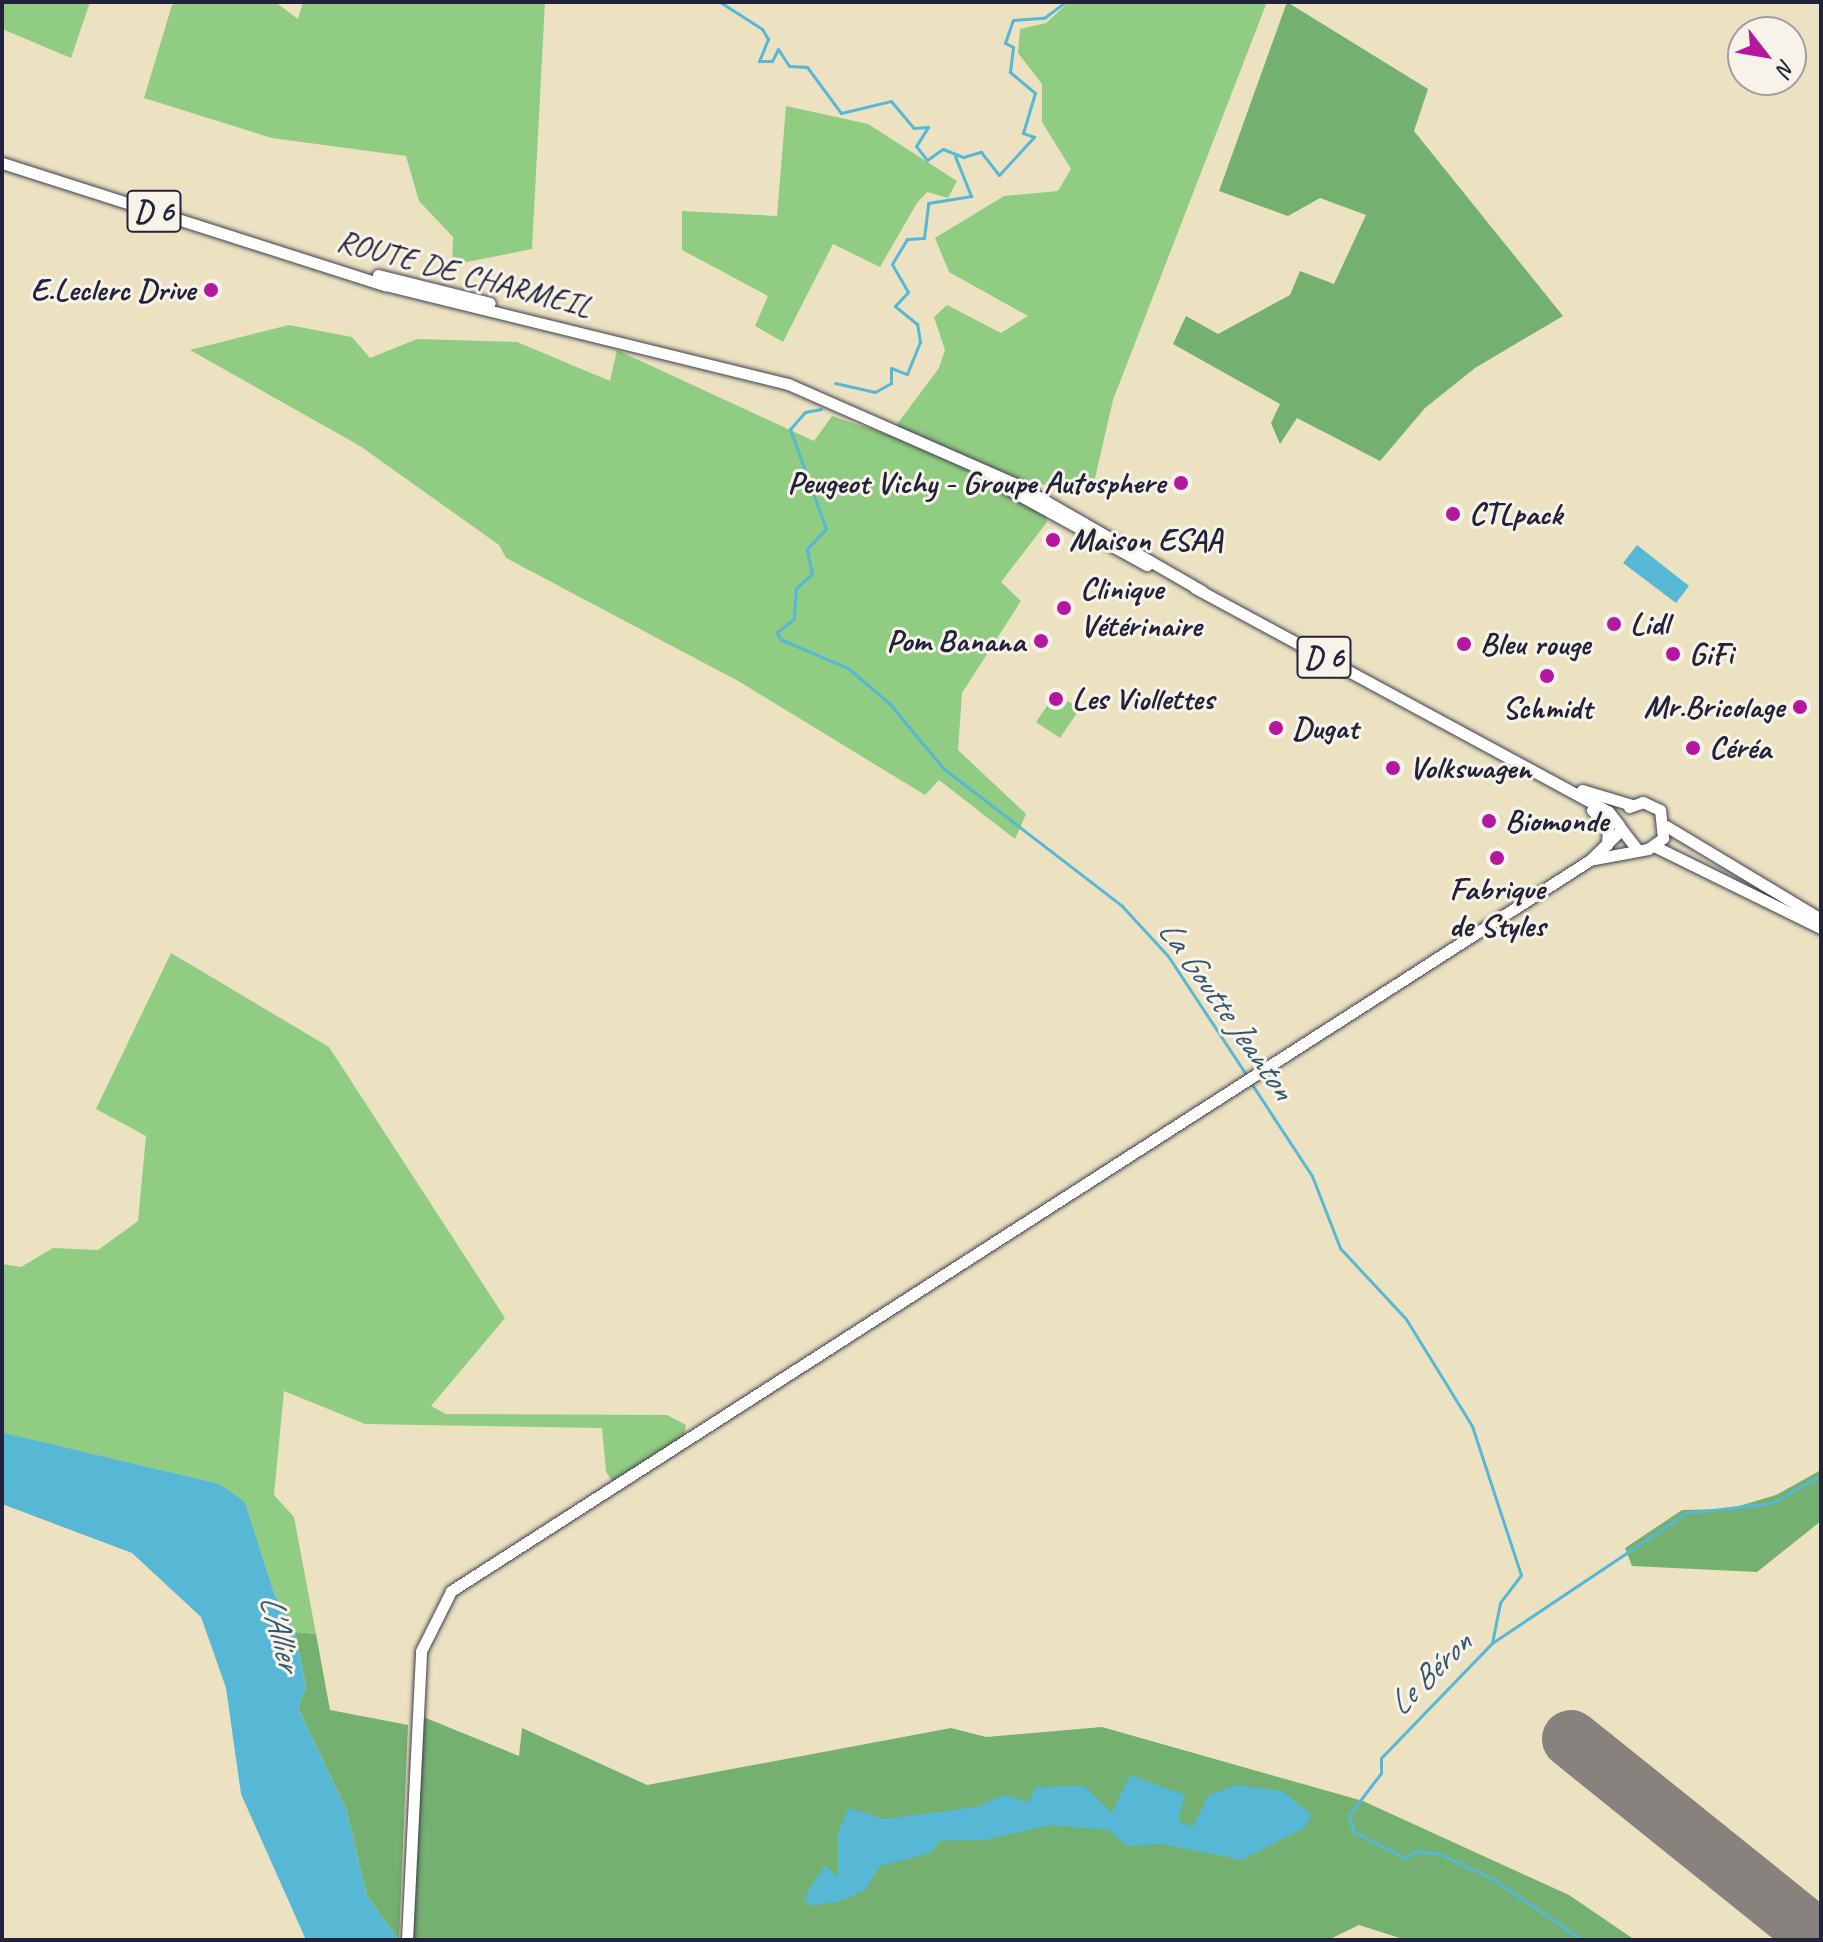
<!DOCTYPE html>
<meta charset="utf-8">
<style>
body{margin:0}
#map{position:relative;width:1823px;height:1942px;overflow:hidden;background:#ece2c2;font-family:Caveat,sans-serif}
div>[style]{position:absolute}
.green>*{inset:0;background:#90cc81}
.forest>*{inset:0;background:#74b06f}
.water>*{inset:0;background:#57b8d6}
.stream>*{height:3px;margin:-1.5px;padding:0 1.5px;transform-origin:1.5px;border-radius:1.5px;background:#57b8d6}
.runway>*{height:58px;margin:-29px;padding:0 29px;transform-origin:29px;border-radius:29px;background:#87827e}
.roads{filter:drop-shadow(0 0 2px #403f4f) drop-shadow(0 0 2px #403f4f)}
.major>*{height:11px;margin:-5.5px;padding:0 5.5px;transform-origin:5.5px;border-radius:5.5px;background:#fff}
.dots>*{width:22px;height:22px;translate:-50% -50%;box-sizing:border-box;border:4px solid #f7f3e8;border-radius:50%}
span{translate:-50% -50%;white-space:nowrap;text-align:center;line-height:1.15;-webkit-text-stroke:6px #f7f3e8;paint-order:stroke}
.shield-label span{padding:2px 6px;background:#f7f3e8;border:2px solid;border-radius:6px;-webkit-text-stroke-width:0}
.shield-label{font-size:30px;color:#22223b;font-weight:700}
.street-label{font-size:32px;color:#22223b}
.poi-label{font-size:32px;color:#22223b;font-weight:700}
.right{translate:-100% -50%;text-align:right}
.left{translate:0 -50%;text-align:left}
.water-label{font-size:34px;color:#355671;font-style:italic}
.frame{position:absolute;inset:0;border:4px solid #22223b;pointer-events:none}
.north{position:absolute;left:1727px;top:16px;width:80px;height:80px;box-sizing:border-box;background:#f7f3e8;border:2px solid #a29fa3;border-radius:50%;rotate:121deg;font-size:22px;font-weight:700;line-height:32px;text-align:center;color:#22223b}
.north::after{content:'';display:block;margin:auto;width:28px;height:36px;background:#b5179e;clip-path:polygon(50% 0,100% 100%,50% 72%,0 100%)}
</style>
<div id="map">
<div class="green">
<i style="clip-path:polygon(2px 2px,90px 2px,71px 58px,2px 29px)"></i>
<i style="clip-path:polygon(181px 2px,275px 2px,298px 19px,303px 2px,545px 2px,532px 249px,452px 265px,453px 237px,419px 201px,406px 156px,272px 138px,144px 98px,172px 5px)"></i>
<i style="clip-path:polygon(1069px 2px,1267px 2px,1113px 400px,1093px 487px,1085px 493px,1040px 484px,1047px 522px,1001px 582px,1021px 601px,962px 693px,958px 750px,1026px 814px,1015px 839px,939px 780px,925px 795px,740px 682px,506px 558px,499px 545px,360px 446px,190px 350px,289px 325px,352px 337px,370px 358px,417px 339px,517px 342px,610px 381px,617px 350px,814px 441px,832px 416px,889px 435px,939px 368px,945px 350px,934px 317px,947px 305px,1001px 333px,1028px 316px,949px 272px,935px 238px,1004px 196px,1058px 191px,1071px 169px,1042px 122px,1042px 84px,1018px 53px,1020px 29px,1046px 23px)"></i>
<i style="clip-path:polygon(786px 106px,868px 124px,957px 181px,948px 198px,927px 192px,917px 203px,880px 267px,833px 244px,783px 342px,755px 326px,768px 296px,682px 250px,682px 211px,777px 216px)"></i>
<i style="clip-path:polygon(1054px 696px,1081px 707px,1060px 738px,1036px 722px)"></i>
<i style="clip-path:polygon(171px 953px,329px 1047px,505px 1318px,431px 1406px,446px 1414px,667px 1415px,686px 1425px,682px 1447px,618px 1489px,606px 1472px,602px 1428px,365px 1424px,284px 1391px,274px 1495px,294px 1517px,316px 1634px,295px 1632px,274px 1593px,245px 1502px,220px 1484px,2px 1433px,2px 1264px,21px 1267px,53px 1248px,98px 1250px,138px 1221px,146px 1136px,96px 1109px)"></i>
</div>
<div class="forest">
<i style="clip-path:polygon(1287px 2px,1428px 89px,1414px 131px,1563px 316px,1475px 368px,1425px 408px,1380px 461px,1297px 418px,1280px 444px,1271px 423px,1280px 404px,1173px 344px,1186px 316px,1218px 334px,1290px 295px,1300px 271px,1334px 284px,1366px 215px,1320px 198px,1288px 216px,1219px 191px)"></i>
<i style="clip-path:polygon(1821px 1470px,1821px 1521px,1757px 1572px,1632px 1566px,1625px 1548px,1682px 1510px,1729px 1509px,1776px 1495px)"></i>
<i style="clip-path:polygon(295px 1632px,316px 1634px,330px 1710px,408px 1725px,399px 1940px,367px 1896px,346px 1809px,298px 1708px,306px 1687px)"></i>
<i style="clip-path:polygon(421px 1716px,519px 1756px,522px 1728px,647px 1785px,951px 1728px,986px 1737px,1102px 1727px,1363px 1801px,1569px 1895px,1635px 1940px,1406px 1940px,1359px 1925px,1328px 1940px,411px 1940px)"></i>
</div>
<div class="water">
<i style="clip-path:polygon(1637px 545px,1689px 586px,1676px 603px,1623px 563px)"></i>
<i style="clip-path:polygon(4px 1433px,220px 1484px,245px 1502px,274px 1593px,295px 1632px,306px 1687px,298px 1708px,346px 1809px,367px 1896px,399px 1940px,306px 1940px,241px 1794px,226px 1688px,201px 1617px,132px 1553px,2px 1504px)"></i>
<i style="clip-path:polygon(1130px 1775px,1185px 1795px,1178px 1821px,1193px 1827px,1208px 1796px,1236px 1785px,1282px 1791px,1312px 1815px,1304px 1828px,1242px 1860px,1161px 1844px,1127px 1846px,1108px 1830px,1049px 1825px,985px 1840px,939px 1841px,931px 1853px,880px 1866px,865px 1890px,841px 1901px,810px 1906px,804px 1898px,825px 1865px,838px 1877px,838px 1831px,849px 1808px,884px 1819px,977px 1807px,1003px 1795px,1029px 1802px,1035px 1787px,1084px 1786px,1112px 1813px)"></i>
</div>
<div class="stream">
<i style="left:720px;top:2px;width:50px;rotate:32.7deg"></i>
<i style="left:762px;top:29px;width:12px;rotate:59deg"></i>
<i style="left:768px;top:39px;width:24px;rotate:112deg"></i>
<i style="left:759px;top:61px;width:13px"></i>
<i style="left:772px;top:61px;width:13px;rotate:-63deg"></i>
<i style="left:778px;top:49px;width:20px;rotate:57deg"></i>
<i style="left:789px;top:66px;width:18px;rotate:3deg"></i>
<i style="left:807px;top:67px;width:57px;rotate:53.5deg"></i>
<i style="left:841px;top:113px;width:51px;rotate:-13.5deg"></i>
<i style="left:891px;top:101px;width:35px;rotate:50deg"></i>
<i style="left:914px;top:128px;width:14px;rotate:-4deg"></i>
<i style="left:928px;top:127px;width:22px;rotate:122deg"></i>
<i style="left:916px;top:146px;width:18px;rotate:52deg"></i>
<i style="left:927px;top:160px;width:19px;rotate:-35deg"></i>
<i style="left:943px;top:149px;width:22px;rotate:22deg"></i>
<i style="left:963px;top:157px;width:19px;rotate:-16deg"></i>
<i style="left:981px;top:152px;width:29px;rotate:52deg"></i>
<i style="left:999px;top:175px;width:52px;rotate:-47.4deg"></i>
<i style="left:1034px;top:137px;width:12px;rotate:-160deg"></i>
<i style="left:1023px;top:133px;width:42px;rotate:-73.3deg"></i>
<i style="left:1035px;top:93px;width:33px;rotate:-140deg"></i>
<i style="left:1010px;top:72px;width:25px;rotate:-83deg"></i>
<i style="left:1013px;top:47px;width:9px;rotate:-153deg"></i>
<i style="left:1005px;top:43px;width:24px;rotate:-71deg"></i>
<i style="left:1013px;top:20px;width:31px;rotate:-4deg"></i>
<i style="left:1044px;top:18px;width:26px;rotate:-37deg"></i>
<i style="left:835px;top:383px;width:41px;rotate:12.7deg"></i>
<i style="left:875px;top:392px;width:18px;rotate:-29deg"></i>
<i style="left:891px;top:383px;width:15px;rotate:-90deg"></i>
<i style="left:891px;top:368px;width:17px;rotate:21deg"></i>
<i style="left:907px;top:374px;width:35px;rotate:-68deg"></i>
<i style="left:920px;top:342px;width:18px;rotate:-99deg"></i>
<i style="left:917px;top:324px;width:28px;rotate:-141deg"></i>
<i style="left:895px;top:306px;width:19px;rotate:-47deg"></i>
<i style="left:908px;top:292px;width:32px;rotate:-120deg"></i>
<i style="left:892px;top:264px;width:29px;rotate:-59deg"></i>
<i style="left:907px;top:239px;width:17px;rotate:-3deg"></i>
<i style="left:924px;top:238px;width:35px;rotate:-83deg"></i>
<i style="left:928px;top:203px;width:44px;rotate:-9.2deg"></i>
<i style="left:971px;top:196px;width:43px;rotate:-111.8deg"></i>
<i style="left:821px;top:409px;width:16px;rotate:169deg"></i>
<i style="left:805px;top:412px;width:23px;rotate:131deg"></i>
<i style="left:790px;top:429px;width:106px;rotate:70.2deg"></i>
<i style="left:826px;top:529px;width:28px;rotate:134deg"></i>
<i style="left:807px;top:549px;width:25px;rotate:79deg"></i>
<i style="left:812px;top:574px;width:21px;rotate:139deg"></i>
<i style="left:796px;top:588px;width:31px;rotate:94deg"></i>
<i style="left:794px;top:619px;width:21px;rotate:143deg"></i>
<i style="left:777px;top:632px;width:8px;rotate:67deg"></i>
<i style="left:780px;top:639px;width:74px;rotate:23.1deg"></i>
<i style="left:848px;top:668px;width:54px;rotate:40.5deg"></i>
<i style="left:889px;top:703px;width:85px;rotate:50.3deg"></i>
<i style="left:943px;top:768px;width:226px;rotate:37.6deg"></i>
<i style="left:1122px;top:906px;width:68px;rotate:47.4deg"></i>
<i style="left:1168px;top:956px;width:144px;rotate:56.6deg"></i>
<i style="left:1251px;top:1083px;width:111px;rotate:56.7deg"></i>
<i style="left:1312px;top:1176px;width:77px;rotate:68.7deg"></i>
<i style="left:1340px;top:1248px;width:97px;rotate:47.1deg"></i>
<i style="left:1406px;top:1319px;width:126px;rotate:58.3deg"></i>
<i style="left:1472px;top:1426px;width:157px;rotate:71.8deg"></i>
<i style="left:1521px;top:1575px;width:35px;rotate:127deg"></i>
<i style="left:1500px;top:1603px;width:41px;rotate:101.3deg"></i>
<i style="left:1583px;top:1940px;width:111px;rotate:-146deg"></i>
<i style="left:1491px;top:1878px;width:56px;rotate:-154.8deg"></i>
<i style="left:1440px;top:1854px;width:24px;rotate:-173deg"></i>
<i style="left:1416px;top:1851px;width:12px;rotate:145deg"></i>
<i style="left:1406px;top:1858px;width:59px;rotate:-153deg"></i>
<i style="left:1353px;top:1831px;width:16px;rotate:-104deg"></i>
<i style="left:1349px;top:1815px;width:53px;rotate:-52.7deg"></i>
<i style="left:1381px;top:1773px;width:15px;rotate:-90deg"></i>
<i style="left:1381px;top:1758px;width:160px;rotate:-46deg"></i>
<i style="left:1492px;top:1643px;width:234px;rotate:-33.8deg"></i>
<i style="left:1686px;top:1513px;width:87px;rotate:-6.6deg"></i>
<i style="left:1772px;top:1503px;width:56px;rotate:-29.7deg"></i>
</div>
<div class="runway">
<i style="left:1571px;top:1739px;width:321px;rotate:38.8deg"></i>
</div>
<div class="roads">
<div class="major">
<i style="left:2px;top:163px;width:402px;rotate:17.7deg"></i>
<i style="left:385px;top:285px;width:415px;rotate:13.8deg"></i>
<i style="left:788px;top:384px;width:249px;rotate:23.7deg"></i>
<i style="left:1016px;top:484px;width:215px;rotate:29.9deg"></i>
<i style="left:378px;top:275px;width:115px;rotate:14deg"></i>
<i style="left:997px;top:483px;width:171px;rotate:28.7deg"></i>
<i style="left:1195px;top:588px;width:469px;rotate:28.4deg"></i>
<i style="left:1608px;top:811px;width:18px;rotate:52deg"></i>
<i style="left:1582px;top:790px;width:52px;rotate:16.7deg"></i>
<i style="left:1592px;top:810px;width:23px;rotate:45deg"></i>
<i style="left:1608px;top:826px;width:19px;rotate:93deg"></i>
<i style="left:1619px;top:826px;width:28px;rotate:52deg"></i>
<i style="left:1666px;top:826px;width:181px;rotate:31deg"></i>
<i style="left:1654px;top:846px;width:186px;rotate:26.2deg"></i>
<i style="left:1594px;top:859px;width:55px;rotate:-10.5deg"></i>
<i style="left:1648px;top:849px;width:19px;rotate:-36deg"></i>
<i style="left:1663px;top:838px;width:28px;rotate:-96deg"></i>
<i style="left:1660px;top:810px;width:19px;rotate:-155deg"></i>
<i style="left:1643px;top:802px;width:15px;rotate:160deg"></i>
<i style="left:407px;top:1940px;width:289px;rotate:-87.2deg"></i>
<i style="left:421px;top:1651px;width:67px;rotate:-63.4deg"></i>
<i style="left:451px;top:1591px;width:1353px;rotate:-32.69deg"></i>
<i style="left:1590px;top:860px;width:42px;rotate:-44deg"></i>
</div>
</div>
<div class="dots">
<i style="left:211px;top:290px;background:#b5179e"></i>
<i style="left:1181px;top:483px;background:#b5179e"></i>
<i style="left:1453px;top:514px;background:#b5179e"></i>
<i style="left:1053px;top:540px;background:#b5179e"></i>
<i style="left:1064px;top:608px;background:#b5179e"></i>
<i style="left:1614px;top:624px;background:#b5179e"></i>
<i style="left:1041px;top:641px;background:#b5179e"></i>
<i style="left:1464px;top:644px;background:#b5179e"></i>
<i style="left:1673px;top:654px;background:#b5179e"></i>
<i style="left:1547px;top:676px;background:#b5179e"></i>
<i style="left:1056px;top:699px;background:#b5179e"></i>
<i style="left:1800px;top:707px;background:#b5179e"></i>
<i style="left:1276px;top:728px;background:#b5179e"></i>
<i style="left:1693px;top:748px;background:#b5179e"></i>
<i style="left:1393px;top:768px;background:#b5179e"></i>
<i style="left:1489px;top:821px;background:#b5179e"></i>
<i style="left:1497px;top:858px;background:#b5179e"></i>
</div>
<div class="shield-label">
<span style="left:154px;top:211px">D 6</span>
<span style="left:1324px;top:657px">D 6</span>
</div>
<div class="street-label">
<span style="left:464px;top:274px;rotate:15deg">ROUTE DE CHARMEIL</span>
</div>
<div class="poi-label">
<span class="right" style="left:195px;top:290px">E.Leclerc Drive</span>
<span class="right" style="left:1165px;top:483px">Peugeot Vichy - Groupe Autosphere</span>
<span class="left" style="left:1469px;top:514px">CTLpack</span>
<span class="left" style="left:1069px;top:540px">Maison ESAA</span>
<span class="left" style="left:1080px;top:608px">Clinique<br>Vétérinaire</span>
<span class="left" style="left:1630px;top:624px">Lidl</span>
<span class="right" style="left:1025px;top:641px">Pom Banana</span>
<span class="left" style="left:1480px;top:644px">Bleu rouge</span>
<span class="left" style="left:1689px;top:654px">GiFi</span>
<span class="left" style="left:1072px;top:699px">Les Viollettes</span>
<span class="right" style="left:1784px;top:707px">Mr.Bricolage</span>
<span style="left:1547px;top:708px">Schmidt</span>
<span class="left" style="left:1292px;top:728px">Dugat</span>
<span class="left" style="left:1709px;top:748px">Céréa</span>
<span class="left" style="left:1409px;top:768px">Volkswagen</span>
<span class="left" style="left:1505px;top:821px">Biomonde</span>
<span style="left:1497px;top:908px">Fabrique<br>de Styles</span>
</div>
<div class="water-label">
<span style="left:1227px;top:1009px;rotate:55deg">La Goutte Jeanton</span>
<span style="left:281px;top:1632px;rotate:75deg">L'Allier</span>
<span style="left:1429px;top:1673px;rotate:-45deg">Le Béron</span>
</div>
<div class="frame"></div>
<div class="north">N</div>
</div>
